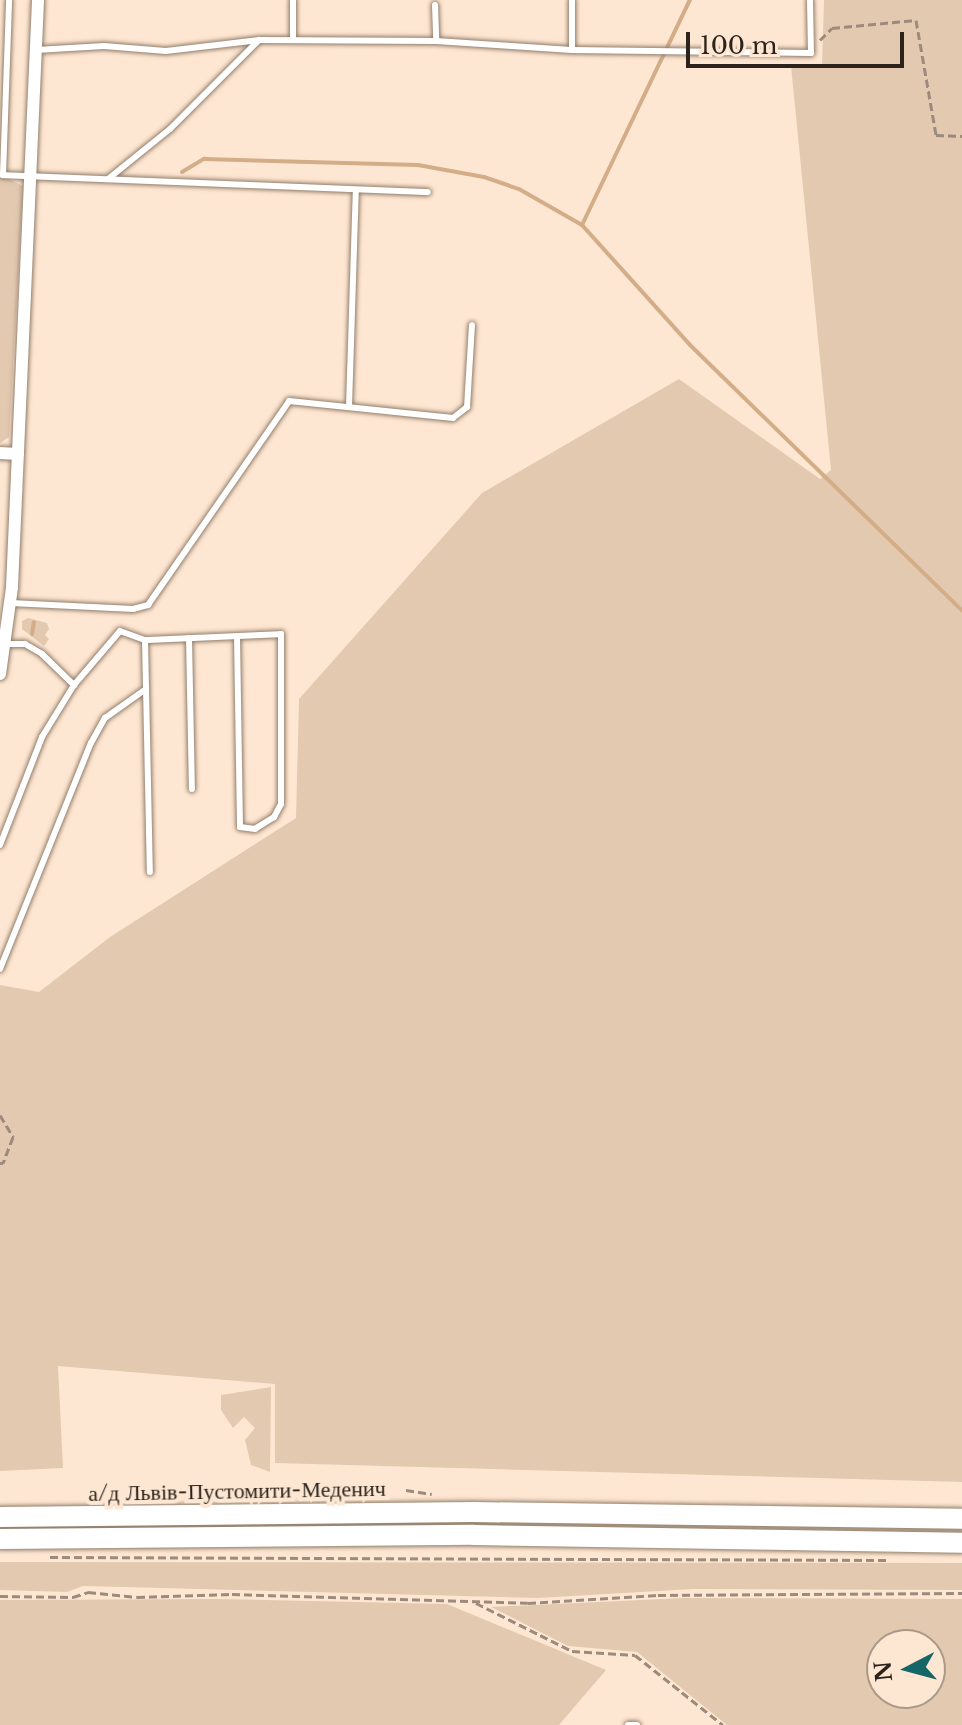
<!DOCTYPE html>
<meta charset="utf-8">
<style>
body{margin:0}
#map{position:relative;width:962px;height:1725px;overflow:hidden;background:#fee7d2;font-family:"Libre Baskerville",serif}
div>[style]{position:absolute}
.green>*{inset:0;background:#e3c9b0}
.stream>*{height:4px;margin:-2px;padding:0 2px;transform-origin:2px;border-radius:2px;background:#d3ad88}
.path>*{height:3px;margin-top:-1.5px;transform-origin:0;background:repeating-linear-gradient(90deg,#9c8b7d 0 8px,transparent 0 12px)}
.roads{filter:drop-shadow(0 0 2px #927e6b) drop-shadow(0 0 2px #927e6b)}
.lane>*{height:6px;margin:-3px;padding:0 3px;transform-origin:3px;border-radius:3px;background:#fff}
.street>*{height:12px;margin:-6px;padding:0 6px;transform-origin:6px;border-radius:6px;background:#fff}
.primary>*{height:20px;margin:-10px;padding:0 10px;transform-origin:10px;border-radius:10px;background:#fff}
span{translate:-50% -50%;white-space:nowrap;text-align:center;line-height:1.15;-webkit-text-stroke:8px #fee7d2;paint-order:stroke}
.street-label{font-size:22px;color:#2c231c}
.north{position:absolute;left:866px;top:1629px;width:80px;height:80px;box-sizing:border-box;background:#fee7d2;border:2px solid #aa9989;border-radius:50%;rotate:264deg;font-size:22px;font-weight:700;line-height:32px;text-align:center;color:#2c231c}
.north::after{content:'';display:block;margin:auto;width:28px;height:36px;background:#166567;clip-path:polygon(50% 0,100% 100%,50% 72%,0 100%)}
.scale{position:absolute;left:686px;top:32px;width:218px;height:36px;box-sizing:border-box;border:4px solid #2c231c;border-top:0;padding-left:10px;font-size:24px;line-height:28px;white-space:nowrap;color:#2c231c;-webkit-text-stroke:6px #fee7d2;paint-order:stroke}
</style>
<div id="map">
<div class="green">
<i style="clip-path:polygon(824px 0,962px 0,962px 1482px,275px 1463px,275px 1384px,58px 1366px,63px 1468px,0 1471px,0 985px,39px 992px,110px 937px,296px 818px,299px 699px,482px 493px,679px 379px,820px 479px,831px 470px,791px 66px,822px 65px)"></i>
<i style="clip-path:polygon(0 175px,23px 186px,9px 437px,0 443px)"></i>
<i style="clip-path:polygon(28px 618px,47px 623px,49px 629px,45px 635px,49px 639px,44px 646px,22px 629px,22px 621px)"></i>
<i style="clip-path:polygon(271px 1387px,270px 1472px,251px 1465px,245px 1440px,255px 1428px,244px 1417px,233px 1428px,221px 1410px,221px 1395px)"></i>
<i style="clip-path:polygon(0 1562px,962px 1563px,962px 1590px,693px 1589px,538px 1598px,83px 1586px,67px 1592px,0 1590px)"></i>
<i style="clip-path:polygon(evenodd,683px 1598px,962px 1599px,962px 1725px,727px 1725px,637px 1652px,568px 1646px,491px 1607px,683px 1598px,882px 1645px,930px 1645px,930px 1693px,882px 1693px,882px 1645px)"></i>
<i style="clip-path:polygon(217px 1599px,447px 1604px,606px 1670px,559px 1725px,0 1725px,0 1600px)"></i>
</div>
<div class="stream">
<i style="left:182px;top:172px;width:26px;rotate:-31deg"></i>
<i style="left:204px;top:159px;width:214px;rotate:1.6deg"></i>
<i style="left:418px;top:165px;width:67px;rotate:10.3deg"></i>
<i style="left:484px;top:177px;width:37px;rotate:19deg"></i>
<i style="left:519px;top:189px;width:73px;rotate:29.7deg"></i>
<i style="left:582px;top:225px;width:161px;rotate:48deg"></i>
<i style="left:690px;top:345px;width:380px;rotate:44.3deg"></i>
<i style="left:582px;top:225px;width:250px;rotate:-64.4deg"></i>
<i style="left:32px;top:634px;width:12px;rotate:-81deg"></i>
</div>
<div class="path">
<i style="left:820px;top:40px;width:17px;rotate:-45deg"></i>
<i style="left:832px;top:28px;width:84px;rotate:-5.4deg"></i>
<i style="left:916px;top:20px;width:117px;rotate:80.1deg"></i>
<i style="left:936px;top:135px;width:26px;rotate:2deg"></i>
<i style="left:0;top:1115px;width:26px;rotate:59deg"></i>
<i style="left:13px;top:1137px;width:28px;rotate:111deg"></i>
<i style="left:3px;top:1163px;width:3px;rotate:180deg"></i>
<i style="left:406px;top:1490px;width:26px;rotate:9deg"></i>
<i style="left:50px;top:1557px;width:836px;rotate:0.21deg"></i>
<i style="left:0;top:1596px;width:73px;rotate:0.8deg"></i>
<i style="left:73px;top:1597px;width:16px;rotate:-18deg"></i>
<i style="left:88px;top:1592px;width:49px;rotate:5.8deg"></i>
<i style="left:137px;top:1597px;width:95px;rotate:-1.8deg"></i>
<i style="left:232px;top:1594px;width:296px;rotate:1.7deg"></i>
<i style="left:528px;top:1603px;width:130px;rotate:-3.5deg"></i>
<i style="left:658px;top:1595px;width:304px;rotate:-0.4deg"></i>
<i style="left:476px;top:1603px;width:107px;rotate:26.6deg"></i>
<i style="left:572px;top:1651px;width:63px;rotate:3.6deg"></i>
<i style="left:635px;top:1655px;width:112px;rotate:38.5deg"></i>
</div>
<div class="roads">
<div class="lane">
<i style="left:435px;top:5px;width:36px;rotate:88deg"></i>
<i style="left:293px;top:39px;width:39px;rotate:-90deg"></i>
<i style="left:36px;top:50px;width:68px;rotate:-3.4deg"></i>
<i style="left:104px;top:46px;width:62px;rotate:4.6deg"></i>
<i style="left:166px;top:51px;width:94px;rotate:-6.7deg"></i>
<i style="left:572px;top:50px;width:239px;rotate:0.7deg"></i>
<i style="left:811px;top:53px;width:53px;rotate:-91.1deg"></i>
<i style="left:0;top:174px;width:3px;rotate:18deg"></i>
<i style="left:3px;top:175px;width:175px;rotate:-88deg"></i>
<i style="left:3px;top:175px;width:425px;rotate:2.3deg"></i>
<i style="left:108px;top:179px;width:80px;rotate:-38.9deg"></i>
<i style="left:170px;top:129px;width:126px;rotate:-45deg"></i>
<i style="left:259px;top:40px;width:177px;rotate:0.3deg"></i>
<i style="left:436px;top:41px;width:136px;rotate:3.8deg"></i>
<i style="left:572px;top:50px;width:50px;rotate:-90deg"></i>
<i style="left:349px;top:407px;width:217px;rotate:-88.2deg"></i>
<i style="left:11px;top:603px;width:122px;rotate:2.8deg"></i>
<i style="left:133px;top:609px;width:16px;rotate:-15deg"></i>
<i style="left:148px;top:605px;width:248px;rotate:-55.3deg"></i>
<i style="left:289px;top:401px;width:165px;rotate:5.9deg"></i>
<i style="left:453px;top:418px;width:18px;rotate:-38deg"></i>
<i style="left:467px;top:407px;width:82px;rotate:-86.5deg"></i>
<i style="left:189px;top:638px;width:151px;rotate:88.9deg"></i>
<i style="left:145px;top:640px;width:232px;rotate:88.8deg"></i>
<i style="left:6px;top:644px;width:19px"></i>
<i style="left:25px;top:644px;width:20px;rotate:30deg"></i>
<i style="left:42px;top:654px;width:45px;rotate:44.1deg"></i>
<i style="left:74px;top:685px;width:71px;rotate:-49.6deg"></i>
<i style="left:120px;top:631px;width:27px;rotate:20deg"></i>
<i style="left:145px;top:640px;width:136px;rotate:-2.5deg"></i>
<i style="left:281px;top:634px;width:170px;rotate:90deg"></i>
<i style="left:281px;top:804px;width:15px;rotate:118deg"></i>
<i style="left:274px;top:817px;width:22px;rotate:148deg"></i>
<i style="left:255px;top:829px;width:15px;rotate:-172deg"></i>
<i style="left:240px;top:827px;width:191px;rotate:-90.9deg"></i>
<i style="left:0;top:845px;width:116px;rotate:-68.7deg"></i>
<i style="left:42px;top:737px;width:61px;rotate:-58.4deg"></i>
<i style="left:0;top:969px;width:244px;rotate:-68.1deg"></i>
<i style="left:91px;top:743px;width:29px;rotate:-61deg"></i>
<i style="left:105px;top:718px;width:50px;rotate:-35.3deg"></i>
<i style="left:628px;top:1725px;width:9px"></i>
</div>
<div class="street">
<i style="left:0;top:453px;width:18px;rotate:3deg"></i>
<i style="left:0;top:674px;width:88px;rotate:-82.1deg"></i>
<i style="left:12px;top:587px;width:588px;rotate:-87.46deg"></i>
</div>
<div class="primary">
<i style="left:0;top:1517px;width:474px;rotate:-0.6deg"></i>
<i style="left:474px;top:1512px;width:488px;rotate:0.8deg"></i>
<i style="left:0;top:1539px;width:474px;rotate:-0.5deg"></i>
<i style="left:474px;top:1535px;width:488px;rotate:0.9deg"></i>
</div>
</div>
<div class="street-label">
<span style="left:237px;top:1491px;rotate:-1deg">а/д Львів-Пустомити-Меденич</span>
</div>
<div class="north">N</div>
<div class="scale">100 m</div>
</div>
